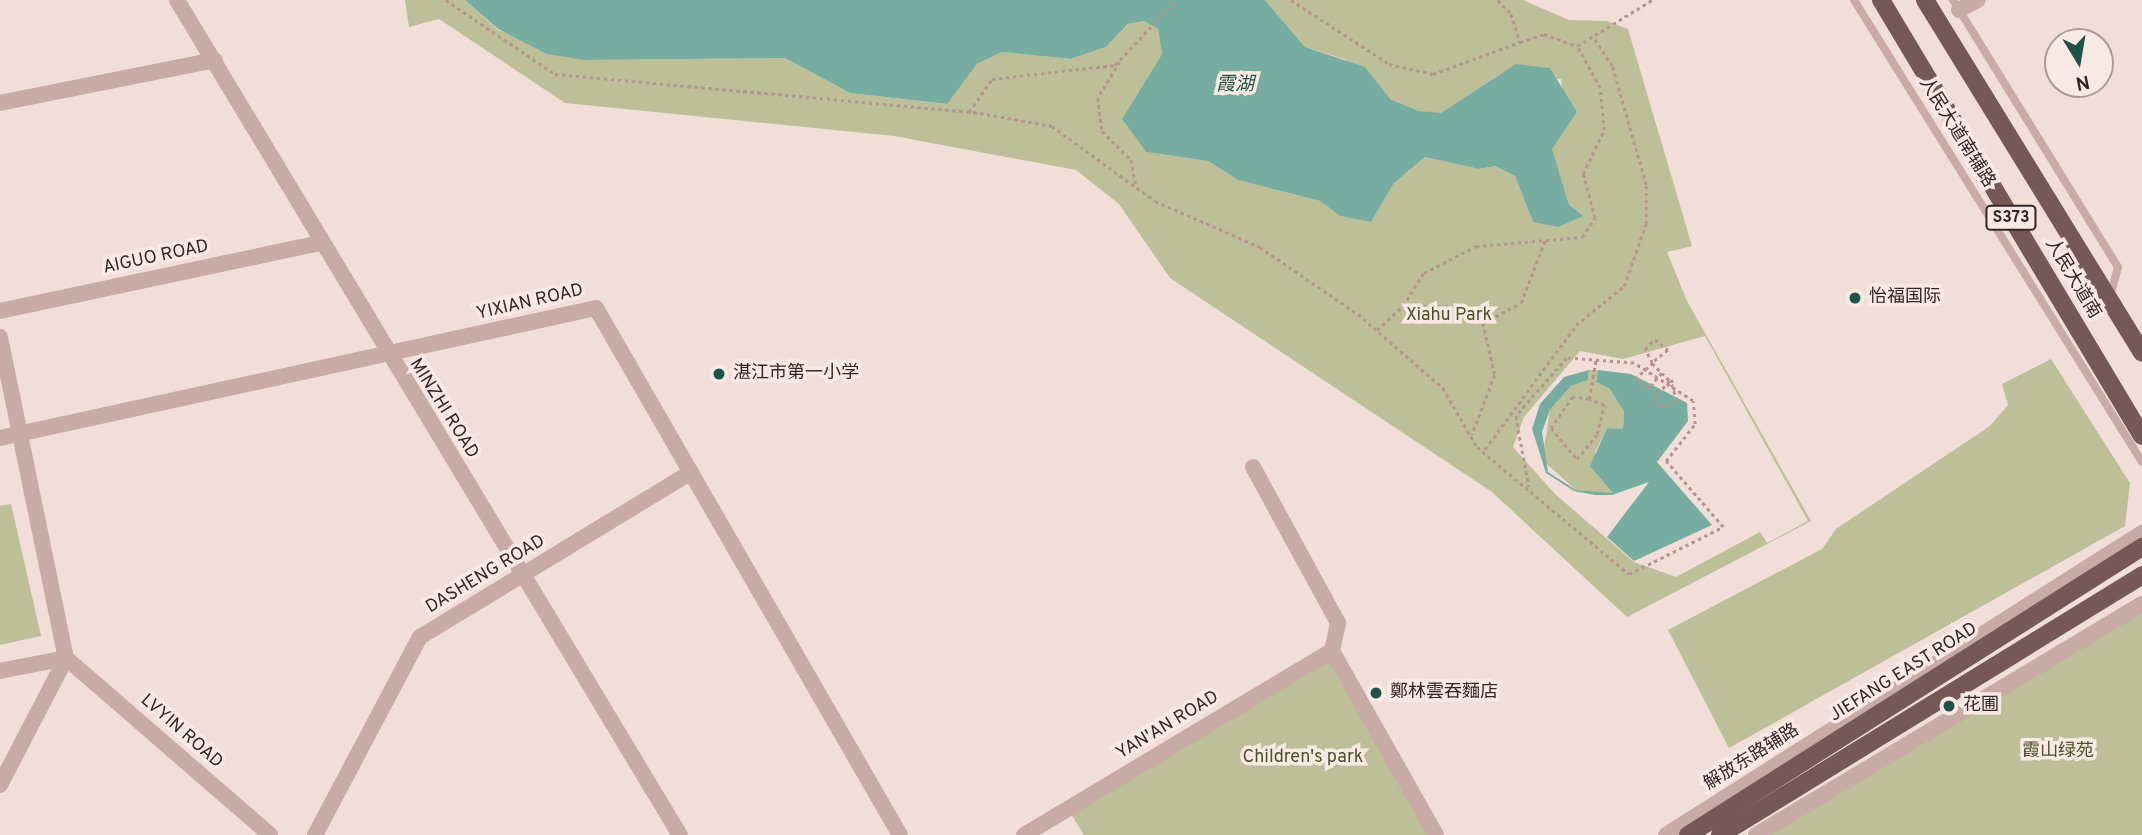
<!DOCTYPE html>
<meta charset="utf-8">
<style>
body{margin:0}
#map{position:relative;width:2142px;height:835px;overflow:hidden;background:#f1ded8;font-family:Overpass,"Noto Sans SC",sans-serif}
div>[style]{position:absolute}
.green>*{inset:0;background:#bcbf98}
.water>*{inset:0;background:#77ada1}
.path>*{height:2.5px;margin-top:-1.25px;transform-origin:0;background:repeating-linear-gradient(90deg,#b4958e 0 3.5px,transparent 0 7px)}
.lane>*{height:8px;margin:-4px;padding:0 4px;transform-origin:4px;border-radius:4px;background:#c8aba4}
.street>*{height:16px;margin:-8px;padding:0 8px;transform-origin:8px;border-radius:8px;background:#c8aba4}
.primary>*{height:18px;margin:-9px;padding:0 9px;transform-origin:9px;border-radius:9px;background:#765956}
.path-bridge>*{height:2.5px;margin-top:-1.25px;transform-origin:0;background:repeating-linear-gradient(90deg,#b4958e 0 3.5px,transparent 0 7px)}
.dots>*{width:19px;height:19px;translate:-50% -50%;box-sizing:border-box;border:4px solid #f9e9e4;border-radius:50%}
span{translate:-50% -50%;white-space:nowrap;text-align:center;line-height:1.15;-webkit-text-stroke:7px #f9e9e4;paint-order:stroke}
.shield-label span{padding:2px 5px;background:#f9e9e4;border:2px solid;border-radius:5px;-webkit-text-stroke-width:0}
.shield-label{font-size:16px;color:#342626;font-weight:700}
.street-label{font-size:18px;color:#342626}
.poi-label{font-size:18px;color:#342626}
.left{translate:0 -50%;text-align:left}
.park-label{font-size:18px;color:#4d522a}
.water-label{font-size:19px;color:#1c5449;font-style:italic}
.north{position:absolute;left:2044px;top:28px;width:70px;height:70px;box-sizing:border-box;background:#f9e9e4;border:2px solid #aa9b98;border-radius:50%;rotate:169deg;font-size:19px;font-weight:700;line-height:28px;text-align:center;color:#342626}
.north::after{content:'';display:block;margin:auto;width:24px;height:32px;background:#1c5449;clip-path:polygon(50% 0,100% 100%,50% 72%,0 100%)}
</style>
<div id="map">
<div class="green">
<i style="clip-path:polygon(evenodd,405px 0,465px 0,498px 30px,585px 60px,785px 58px,850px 93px,946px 104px,977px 64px,1002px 52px,1071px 59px,1106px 47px,1129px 24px,1144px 21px,1158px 29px,1162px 54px,1122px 119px,1146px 152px,1208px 161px,1238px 180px,1320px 201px,1340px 216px,1371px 222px,1394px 183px,1425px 157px,1479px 169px,1495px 166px,1515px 176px,1533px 222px,1569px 205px,1551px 149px,1577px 112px,1563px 94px,1561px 79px,1499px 75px,1441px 114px,1419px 111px,1390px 99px,1344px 59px,1305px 47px,1265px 0,1523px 0,1569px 20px,1607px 21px,1628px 29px,1692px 246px,1667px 252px,1687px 301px,1811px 521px,1627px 617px,1492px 492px,1170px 278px,1119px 204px,1076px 170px,894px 136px,565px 103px,439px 19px,409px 27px,405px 0,1705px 336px,1808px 521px,1767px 543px,1760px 532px,1676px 577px,1634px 562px,1555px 494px,1513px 447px,1524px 417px,1580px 351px,1623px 359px,1705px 336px)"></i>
<i style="clip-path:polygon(2051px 359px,2130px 483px,2125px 526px,1729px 748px,1668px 630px,1822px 549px,1836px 529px,1990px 426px,2008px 405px,2002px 384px)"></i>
<i style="clip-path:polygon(1589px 370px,1598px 370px,1596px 382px,1610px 389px,1624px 412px,1623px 429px,1607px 428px,1595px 452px,1613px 493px,1576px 490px,1542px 460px,1550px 410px,1571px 386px,1588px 380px)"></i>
<i style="clip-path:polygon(11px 504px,41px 636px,0 645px,0 506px)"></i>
<i style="clip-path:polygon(2142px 602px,2142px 835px,1763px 835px)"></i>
<i style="clip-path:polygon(1332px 651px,1436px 835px,1084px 835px,1068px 809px)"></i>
</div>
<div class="water">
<i style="clip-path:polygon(465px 0,1265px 0,1305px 47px,1365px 67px,1390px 99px,1419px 111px,1441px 113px,1516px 64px,1550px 68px,1577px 112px,1552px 149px,1569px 205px,1583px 216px,1558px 227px,1533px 222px,1515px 176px,1495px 166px,1479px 169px,1425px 157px,1394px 183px,1371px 222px,1340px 216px,1320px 201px,1238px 180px,1208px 161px,1146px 152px,1122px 119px,1162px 54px,1158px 29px,1144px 21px,1128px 24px,1106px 47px,1071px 59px,1002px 52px,977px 64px,947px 104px,850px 93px,785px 58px,585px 60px,547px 54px,498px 29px)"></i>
<i style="clip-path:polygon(1589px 370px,1588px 380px,1571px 386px,1550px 410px,1542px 432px,1548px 472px,1576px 490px,1613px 493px,1590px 466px,1607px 428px,1623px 429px,1624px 412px,1610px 389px,1596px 382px,1598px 370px,1631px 374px,1687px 403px,1688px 421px,1657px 462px,1712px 525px,1634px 561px,1607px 537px,1649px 482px,1612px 495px,1595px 495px,1574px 491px,1546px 473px,1532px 429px,1540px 404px,1564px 377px)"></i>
</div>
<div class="path">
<i style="left:446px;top:0;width:132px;rotate:34.2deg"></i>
<i style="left:555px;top:74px;width:427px;rotate:5.2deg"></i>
<i style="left:980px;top:113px;width:73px;rotate:10.2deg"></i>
<i style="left:1052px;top:126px;width:127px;rotate:36.1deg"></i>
<i style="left:1155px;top:201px;width:115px;rotate:23.7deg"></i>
<i style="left:1260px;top:247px;width:119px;rotate:34.4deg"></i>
<i style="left:1358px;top:314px;width:113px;rotate:41deg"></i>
<i style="left:1443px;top:388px;width:68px;rotate:60deg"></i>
<i style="left:1477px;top:447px;width:198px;rotate:39.9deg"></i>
<i style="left:1629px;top:574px;width:105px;rotate:-26.6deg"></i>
<i style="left:1723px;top:527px;width:87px;rotate:-130.8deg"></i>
<i style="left:1666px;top:461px;width:47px;rotate:-51.9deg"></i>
<i style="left:1695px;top:424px;width:23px;rotate:-95deg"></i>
<i style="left:1693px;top:401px;width:70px;rotate:-147.2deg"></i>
<i style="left:1634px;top:363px;width:67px;rotate:-175.7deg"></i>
<i style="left:1567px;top:358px;width:77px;rotate:131.3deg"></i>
<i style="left:1516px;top:416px;width:72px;rotate:79.6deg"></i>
<i style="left:1291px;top:0;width:117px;rotate:33.1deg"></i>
<i style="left:1389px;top:64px;width:45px;rotate:12.8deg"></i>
<i style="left:1433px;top:74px;width:93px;rotate:-20.2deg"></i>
<i style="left:1498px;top:0;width:19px;rotate:47deg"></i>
<i style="left:1511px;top:14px;width:29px;rotate:72deg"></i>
<i style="left:1520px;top:42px;width:25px;rotate:-18deg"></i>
<i style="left:1544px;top:34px;width:35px;rotate:20deg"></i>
<i style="left:1577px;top:46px;width:88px;rotate:-31.5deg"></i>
<i style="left:1120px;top:62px;width:42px;rotate:121.4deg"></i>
<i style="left:1098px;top:98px;width:33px;rotate:83deg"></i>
<i style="left:1102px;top:131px;width:41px;rotate:45deg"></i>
<i style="left:1131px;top:160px;width:26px;rotate:79deg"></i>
<i style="left:969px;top:112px;width:40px;rotate:-55.1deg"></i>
<i style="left:992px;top:79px;width:124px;rotate:-6.5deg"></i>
<i style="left:1115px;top:65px;width:89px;rotate:-46.8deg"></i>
<i style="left:1403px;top:306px;width:50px"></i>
<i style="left:1453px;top:306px;width:34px;rotate:30deg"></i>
<i style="left:1483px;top:323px;width:53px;rotate:77deg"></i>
<i style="left:1495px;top:375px;width:64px;rotate:111deg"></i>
<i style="left:1483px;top:323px;width:43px;rotate:-27.8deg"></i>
<i style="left:1521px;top:303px;width:67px;rotate:-69.1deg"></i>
<i style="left:1377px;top:330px;width:35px;rotate:-43deg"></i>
<i style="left:1403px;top:306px;width:39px;rotate:-58deg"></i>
<i style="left:1424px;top:273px;width:59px;rotate:-27.4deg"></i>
<i style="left:1476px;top:246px;width:106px;rotate:-4.9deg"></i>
<i style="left:1582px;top:237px;width:23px;rotate:-56deg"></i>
<i style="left:1595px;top:218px;width:46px;rotate:-105.3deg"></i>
<i style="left:1583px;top:174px;width:49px;rotate:-64.5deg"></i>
<i style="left:1604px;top:130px;width:42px;rotate:-95.4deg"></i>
<i style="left:1600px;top:88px;width:48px;rotate:-118.7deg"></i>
<i style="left:1589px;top:399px;width:16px;rotate:-173deg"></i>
<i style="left:1573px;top:397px;width:38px;rotate:125deg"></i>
<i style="left:1551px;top:428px;width:40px;rotate:50deg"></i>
<i style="left:1577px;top:459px;width:32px;rotate:-51deg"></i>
<i style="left:1597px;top:434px;width:30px;rotate:-76deg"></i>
<i style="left:1604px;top:405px;width:16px;rotate:-158deg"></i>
<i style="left:1589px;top:399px;width:40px;rotate:-80deg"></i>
<i style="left:1485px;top:449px;width:154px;rotate:-53.7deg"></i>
<i style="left:1576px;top:325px;width:62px;rotate:-39.1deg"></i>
<i style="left:1624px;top:286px;width:66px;rotate:-70.5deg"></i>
<i style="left:1646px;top:224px;width:39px;rotate:-90deg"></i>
<i style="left:1646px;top:185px;width:124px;rotate:-105.9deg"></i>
<i style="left:1612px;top:66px;width:35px;rotate:-123deg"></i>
</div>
<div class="lane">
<i style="left:1854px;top:0;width:544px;rotate:58.06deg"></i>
<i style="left:1953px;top:0;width:314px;rotate:58.3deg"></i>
<i style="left:2118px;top:267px;width:30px;rotate:105deg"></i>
</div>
<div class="street">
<i style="left:177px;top:0;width:975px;rotate:58.94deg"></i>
<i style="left:1959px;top:10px;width:21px;rotate:-28deg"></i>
<i style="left:0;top:103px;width:219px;rotate:-11.3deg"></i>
<i style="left:0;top:311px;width:328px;rotate:-12deg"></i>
<i style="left:0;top:337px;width:328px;rotate:78.4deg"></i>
<i style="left:0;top:438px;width:610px;rotate:-12.3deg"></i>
<i style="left:596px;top:308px;width:608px;rotate:60.02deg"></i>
<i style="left:1253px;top:467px;width:178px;rotate:61.4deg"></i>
<i style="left:1338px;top:623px;width:29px;rotate:102deg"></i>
<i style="left:1332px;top:651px;width:211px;rotate:60.5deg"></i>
<i style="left:66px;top:658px;width:270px;rotate:40.9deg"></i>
<i style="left:0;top:671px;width:67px;rotate:-11.1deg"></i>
<i style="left:0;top:785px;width:143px;rotate:-62.5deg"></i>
<i style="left:315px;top:835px;width:224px;rotate:-62.1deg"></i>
<i style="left:420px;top:637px;width:317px;rotate:-31.3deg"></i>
<i style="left:1024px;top:835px;width:359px;rotate:-30.9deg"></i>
<i style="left:1666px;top:835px;width:564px;rotate:-32.39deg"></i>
<i style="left:1756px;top:835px;width:450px;rotate:-30.9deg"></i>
</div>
<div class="primary">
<i style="left:1881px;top:0;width:508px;rotate:59.09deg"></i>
<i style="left:1925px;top:0;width:414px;rotate:58.4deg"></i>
<i style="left:1688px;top:835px;width:538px;rotate:-32.39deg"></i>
<i style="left:1720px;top:835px;width:496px;rotate:-31.6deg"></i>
</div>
<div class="path-bridge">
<i style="left:1662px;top:373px;width:21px;rotate:131deg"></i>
<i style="left:1648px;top:389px;width:16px;rotate:-142deg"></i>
<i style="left:1635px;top:379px;width:23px;rotate:-43deg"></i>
<i style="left:1652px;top:363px;width:16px;rotate:-117deg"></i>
<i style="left:1645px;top:349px;width:14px;rotate:-45deg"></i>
<i style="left:1655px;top:339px;width:17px;rotate:40deg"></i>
<i style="left:1668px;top:350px;width:21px;rotate:141deg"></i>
<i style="left:1652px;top:363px;width:25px;rotate:45deg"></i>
<i style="left:1670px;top:381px;width:23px;rotate:133deg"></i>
<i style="left:1654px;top:398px;width:12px;rotate:48deg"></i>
<i style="left:1662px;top:407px;width:16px;rotate:-22deg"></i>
<i style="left:1677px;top:401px;width:21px;rotate:-109deg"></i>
<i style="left:1670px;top:381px;width:6px;rotate:-9deg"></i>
</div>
<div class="dots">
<i style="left:1855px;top:298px;background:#1c5449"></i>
<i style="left:719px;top:374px;background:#1c5449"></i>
<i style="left:1376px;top:693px;background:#1c5449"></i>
<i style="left:1949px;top:706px;background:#1c5449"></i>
</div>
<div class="shield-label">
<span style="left:2011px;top:218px">S373</span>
</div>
<div class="street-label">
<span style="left:1956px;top:133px;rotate:58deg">人民大道南辅路</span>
<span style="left:156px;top:258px;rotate:-12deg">AIGUO ROAD</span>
<span style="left:2072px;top:279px;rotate:59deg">人民大道南</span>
<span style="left:530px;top:303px;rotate:-13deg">YIXIAN ROAD</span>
<span style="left:443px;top:409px;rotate:58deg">MINZHI ROAD</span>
<span style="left:486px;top:575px;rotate:-31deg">DASHENG ROAD</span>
<span style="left:1904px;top:673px;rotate:-32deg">JIEFANG EAST ROAD</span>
<span style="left:1168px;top:726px;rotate:-31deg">YAN'AN ROAD</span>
<span style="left:181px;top:732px;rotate:41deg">LVYIN ROAD</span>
<span style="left:1752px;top:758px;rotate:-32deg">解放东路辅路</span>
</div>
<div class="poi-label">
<span class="left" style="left:1869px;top:298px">怡福国际</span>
<span class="left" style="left:733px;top:374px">湛江市第一小学</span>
<span class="left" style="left:1390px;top:693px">鄭林雲吞麵店</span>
<span class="left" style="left:1963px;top:706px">花圃</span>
</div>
<div class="park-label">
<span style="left:1449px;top:316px">Xiahu Park</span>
<span style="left:2058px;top:752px">霞山绿苑</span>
<span style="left:1303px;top:758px">Children's park</span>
</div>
<div class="water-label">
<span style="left:1235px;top:86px">霞湖</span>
</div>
<div class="north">N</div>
</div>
